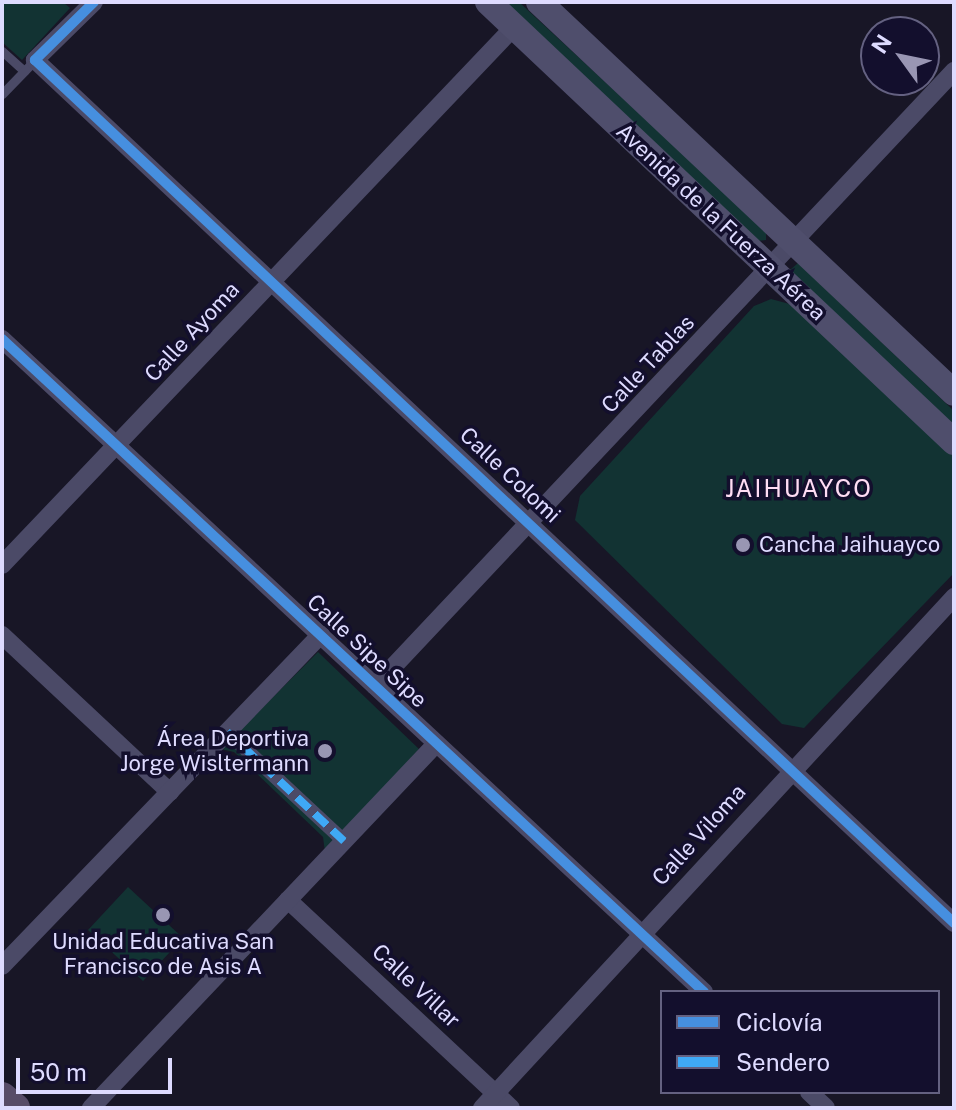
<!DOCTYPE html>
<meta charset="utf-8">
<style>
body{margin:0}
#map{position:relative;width:956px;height:1110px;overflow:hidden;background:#181626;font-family:"Public Sans",sans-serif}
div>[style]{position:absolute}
.green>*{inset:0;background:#123333}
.service>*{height:9px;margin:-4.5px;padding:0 4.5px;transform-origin:4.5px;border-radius:4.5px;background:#4b4a67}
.pedestrian>*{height:14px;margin:-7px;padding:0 7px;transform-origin:7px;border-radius:7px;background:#4b4a67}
.minor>*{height:18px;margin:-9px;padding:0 9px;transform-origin:9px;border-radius:9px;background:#4b4a67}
.secondary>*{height:26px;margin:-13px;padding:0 13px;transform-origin:13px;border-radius:13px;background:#4f4e6c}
.trunk>*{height:30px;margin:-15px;padding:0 15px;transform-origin:15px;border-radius:15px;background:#584c68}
.quiet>*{height:8px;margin-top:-4px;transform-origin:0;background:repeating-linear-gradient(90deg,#3fa9f5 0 16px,transparent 0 24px)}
.cycleway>*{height:10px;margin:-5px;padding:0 5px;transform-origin:5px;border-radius:5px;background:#468fdf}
.dots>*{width:22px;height:22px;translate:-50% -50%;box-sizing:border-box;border:4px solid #130f2d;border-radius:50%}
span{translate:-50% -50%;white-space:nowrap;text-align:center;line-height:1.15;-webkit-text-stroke:7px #130f2d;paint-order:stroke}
.street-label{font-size:22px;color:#dedbff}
.poi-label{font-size:22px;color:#dedbff}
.left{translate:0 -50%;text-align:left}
.right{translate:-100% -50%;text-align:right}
.neighbourhood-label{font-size:24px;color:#ffddf4;letter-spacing:2px}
.frame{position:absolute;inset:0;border:4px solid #dedbff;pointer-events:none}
.legend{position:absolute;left:660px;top:990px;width:280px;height:104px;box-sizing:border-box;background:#130f2d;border:2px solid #646181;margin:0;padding:10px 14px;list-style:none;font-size:24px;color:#dedbff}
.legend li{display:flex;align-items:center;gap:16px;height:40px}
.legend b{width:40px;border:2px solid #646181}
.north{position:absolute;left:860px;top:16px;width:80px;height:80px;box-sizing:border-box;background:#130f2d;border:2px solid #646181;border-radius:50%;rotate:303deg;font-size:22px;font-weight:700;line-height:32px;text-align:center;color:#dedbff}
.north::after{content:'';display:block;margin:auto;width:28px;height:36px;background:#9996b3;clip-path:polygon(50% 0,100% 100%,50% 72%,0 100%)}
.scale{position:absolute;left:16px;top:1058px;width:156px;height:36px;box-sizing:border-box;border:4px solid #dedbff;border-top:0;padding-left:10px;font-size:24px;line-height:28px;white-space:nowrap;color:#dedbff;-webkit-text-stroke:6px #130f2d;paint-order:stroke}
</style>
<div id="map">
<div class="green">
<i style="clip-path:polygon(2px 2px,63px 2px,70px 8px,22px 60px,2px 42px)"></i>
<i style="clip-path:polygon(501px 2px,519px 2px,766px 231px,766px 240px,757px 241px)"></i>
<i style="clip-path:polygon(798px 263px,954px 411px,954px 428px,790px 270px)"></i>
<i style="clip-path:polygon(771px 299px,797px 306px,954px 455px,954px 573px,804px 728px,782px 724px,575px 520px,580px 496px,754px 306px)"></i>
<i style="clip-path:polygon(318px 652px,419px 749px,325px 852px,323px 837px,234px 752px,221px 749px)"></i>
<i style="clip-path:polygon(128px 887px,183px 938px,143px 981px,88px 930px)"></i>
</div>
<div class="service">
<i style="left:2px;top:51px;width:30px;rotate:42deg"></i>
<i style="left:2px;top:94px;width:47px;rotate:-45.9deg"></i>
</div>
<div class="pedestrian">
<i style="left:227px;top:732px;width:160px;rotate:43deg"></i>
</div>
<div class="minor">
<i style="left:94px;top:2px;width:83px;rotate:135.5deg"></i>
<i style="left:35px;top:60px;width:1261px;rotate:43.2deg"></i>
<i style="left:2px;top:339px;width:959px;rotate:42.93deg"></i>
<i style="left:2px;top:565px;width:743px;rotate:-46.42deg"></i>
<i style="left:2px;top:635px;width:230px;rotate:43.1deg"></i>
<i style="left:375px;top:686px;width:845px;rotate:-46.73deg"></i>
<i style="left:288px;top:900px;width:305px;rotate:43deg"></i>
<i style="left:2px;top:966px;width:460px;rotate:-46.1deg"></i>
<i style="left:809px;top:1092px;width:23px;rotate:43deg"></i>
<i style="left:91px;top:1108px;width:502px;rotate:-46.54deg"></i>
<i style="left:482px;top:1108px;width:696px;rotate:-47.27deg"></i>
</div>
<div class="secondary">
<i style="left:488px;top:2px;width:641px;rotate:43.36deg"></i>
<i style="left:539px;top:2px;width:570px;rotate:43.29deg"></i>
</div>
<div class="trunk">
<i style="left:2px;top:1097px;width:17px;rotate:40deg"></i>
</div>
<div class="quiet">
<i style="left:227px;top:732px;width:160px;rotate:43deg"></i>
</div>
<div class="cycleway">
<i style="left:94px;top:2px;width:83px;rotate:135.5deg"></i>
<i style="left:35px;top:60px;width:1261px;rotate:43.2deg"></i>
<i style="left:2px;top:339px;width:959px;rotate:42.93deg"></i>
</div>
<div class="dots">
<i style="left:743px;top:545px;background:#9996b3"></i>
<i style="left:325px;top:751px;background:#9996b3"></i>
<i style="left:163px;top:915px;background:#9996b3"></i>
</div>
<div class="street-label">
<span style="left:721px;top:222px;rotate:43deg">Avenida de la Fuerza Aérea</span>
<span style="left:192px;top:332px;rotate:-47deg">Calle Ayoma</span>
<span style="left:648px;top:364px;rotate:-47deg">Calle Tablas</span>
<span style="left:510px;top:475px;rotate:43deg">Calle Colomi</span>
<span style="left:367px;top:651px;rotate:43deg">Calle Sipe Sipe</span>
<span style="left:699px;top:835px;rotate:-48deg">Calle Viloma</span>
<span style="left:416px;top:986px;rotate:43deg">Calle Villar</span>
</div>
<div class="poi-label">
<span class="left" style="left:759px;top:545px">Cancha Jaihuayco</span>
<span class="right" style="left:309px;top:751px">Área Deportiva<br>Jorge Wisltermann</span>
<span style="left:163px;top:954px">Unidad Educativa San<br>Francisco de Asis A</span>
</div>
<div class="neighbourhood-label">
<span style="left:799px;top:489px">JAIHUAYCO</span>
</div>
<div class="frame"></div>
<ul class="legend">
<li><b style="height:10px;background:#468fdf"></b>Ciclovía</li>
<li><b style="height:10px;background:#3fa9f5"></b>Sendero</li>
</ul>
<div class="north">N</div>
<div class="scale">50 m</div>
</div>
